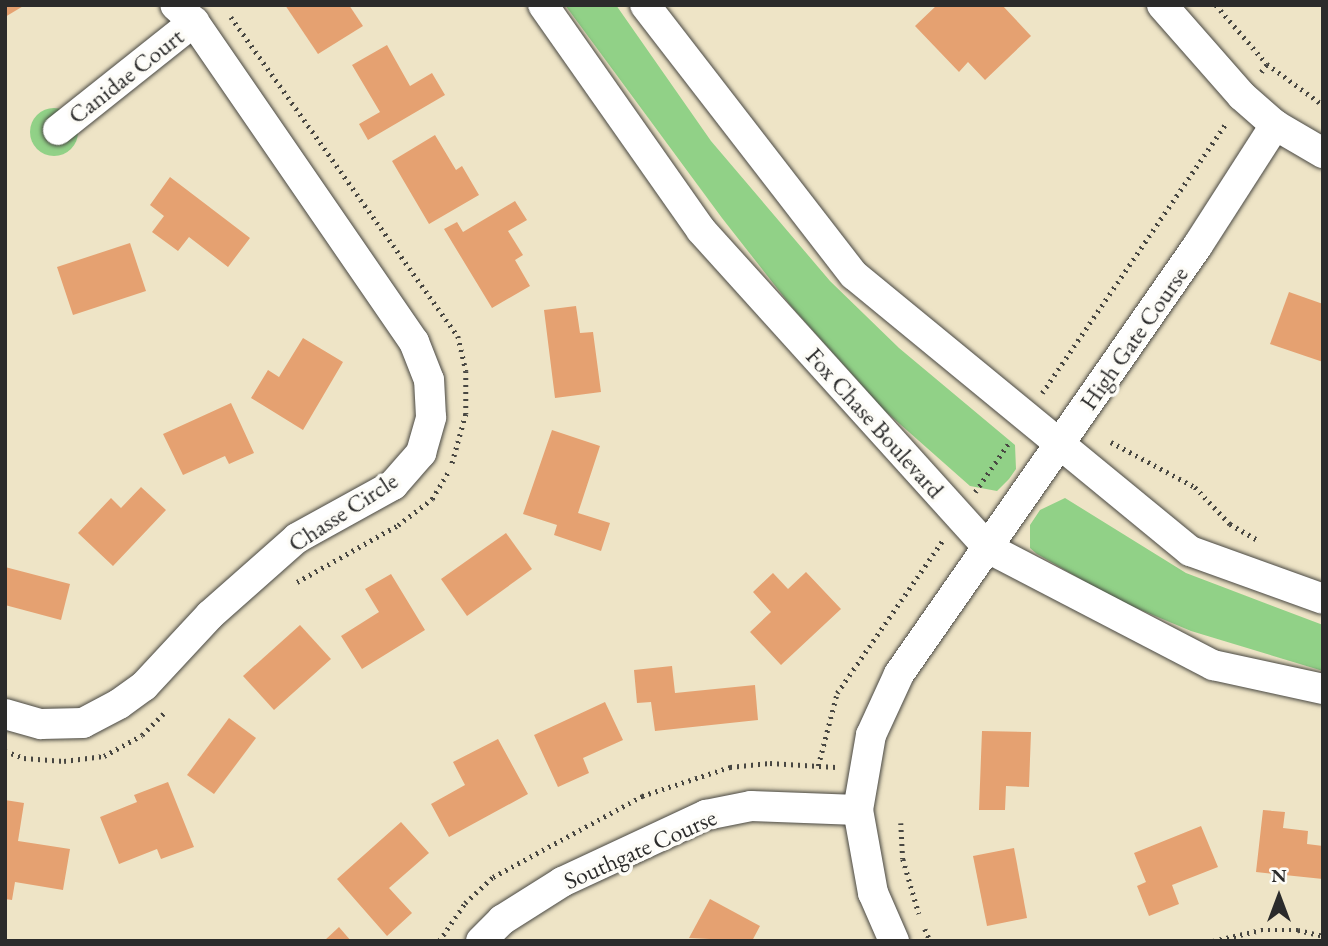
<!DOCTYPE html>
<style>
body{margin:0}
#map{position:relative;width:1328px;height:946px;overflow:hidden;background:#eee4c6;font-family:"EB Garamond",serif}
div>[style]{position:absolute}
.green>*{inset:0;background:#91d187}
.round{border-radius:50%}
.building>*{inset:0;background:#e5a171}
.path>*{height:4.5px;margin-top:-2.25px;transform-origin:0;background:repeating-linear-gradient(90deg,#484742 0 2px,transparent 0 7px)}
.roads{filter:drop-shadow(0 0 2px #484742) drop-shadow(0 0 2px #484742)}
.street>*{height:30px;margin:-15px;padding:0 15px;transform-origin:15px;border-radius:15px;background:#fff}
span{translate:-50% -50%;white-space:nowrap;text-align:center;line-height:1.15;-webkit-text-stroke:7px #fdfcf7;paint-order:stroke}
.street-label{font-size:24px;color:#2b2b2b}
.frame{position:absolute;inset:0;border:7px solid #2b2b2b;pointer-events:none}
.north{position:absolute;left:1244px;top:862px;width:70px;height:70px;-webkit-text-stroke:5px #fdfcf7;paint-order:stroke;rotate:0deg;font-size:19px;font-weight:700;line-height:28px;text-align:center;color:#2b2b2b}
.north::after{content:'';display:block;margin:auto;width:24px;height:32px;background:#2b2b2b;clip-path:polygon(50% 0,100% 100%,50% 72%,0 100%)}
</style>
<div id="map">
<div class="green">
<i style="clip-path:polygon(565px 5px,616px 5px,711px 141px,830px 281px,899px 348px,1015px 445px,1016px 469px,1009px 479px,997px 491px,970px 486px,884px 410px,791px 306px,722px 218px)"></i>
<i class="round" style="left:30px;top:108px;width:48px;height:48px"></i>
<i style="clip-path:polygon(1065px 498px,1186px 573px,1323px 625px,1323px 671px,1191px 631px,1117px 600px,1037px 554px,1030px 548px,1030px 525px,1040px 510px)"></i>
</div>
<div class="building">
<i style="clip-path:polygon(5px 5px,25px 5px,5px 17px)"></i>
<i style="clip-path:polygon(285px 5px,349px 5px,363px 26px,318px 54px)"></i>
<i style="clip-path:polygon(937px 5px,1002px 5px,1031px 36px,985px 80px,968px 62px,959px 72px,915px 26px)"></i>
<i style="clip-path:polygon(387px 45px,410px 86px,432px 73px,445px 95px,368px 140px,359px 124px,380px 112px,352px 65px)"></i>
<i style="clip-path:polygon(435px 135px,456px 170px,462px 166px,479px 195px,429px 224px,392px 161px)"></i>
<i style="clip-path:polygon(170px 177px,250px 238px,228px 267px,189px 237px,178px 251px,152px 232px,164px 216px,150px 205px)"></i>
<i style="clip-path:polygon(515px 201px,527px 220px,508px 231px,523px 255px,515px 260px,530px 286px,492px 308px,444px 229px,457px 222px,463px 232px)"></i>
<i style="clip-path:polygon(130px 243px,146px 291px,73px 315px,57px 267px)"></i>
<i style="clip-path:polygon(1289px 292px,1323px 304px,1323px 362px,1270px 344px)"></i>
<i style="clip-path:polygon(576px 306px,580px 333px,593px 332px,601px 392px,555px 398px,544px 310px)"></i>
<i style="clip-path:polygon(303px 338px,343px 362px,303px 430px,251px 398px,268px 370px,279px 377px)"></i>
<i style="clip-path:polygon(231px 403px,254px 453px,229px 464px,225px 456px,183px 475px,163px 434px)"></i>
<i style="clip-path:polygon(552px 430px,600px 446px,578px 513px,610px 523px,601px 551px,554px 535px,557px 525px,523px 514px)"></i>
<i style="clip-path:polygon(141px 487px,166px 510px,113px 566px,78px 533px,111px 498px,121px 508px)"></i>
<i style="clip-path:polygon(506px 533px,532px 569px,467px 616px,441px 579px)"></i>
<i style="clip-path:polygon(5px 567px,70px 584px,61px 620px,5px 605px)"></i>
<i style="clip-path:polygon(806px 572px,841px 609px,781px 665px,750px 632px,771px 612px,753px 592px,773px 573px,788px 589px)"></i>
<i style="clip-path:polygon(391px 574px,425px 630px,362px 669px,341px 636px,379px 612px,365px 589px)"></i>
<i style="clip-path:polygon(300px 625px,331px 659px,274px 710px,243px 676px)"></i>
<i style="clip-path:polygon(672px 666px,675px 693px,755px 685px,758px 720px,655px 731px,651px 702px,637px 703px,634px 670px)"></i>
<i style="clip-path:polygon(605px 702px,623px 740px,583px 758px,589px 773px,558px 787px,534px 735px)"></i>
<i style="clip-path:polygon(229px 718px,256px 738px,214px 794px,187px 775px)"></i>
<i style="clip-path:polygon(982px 731px,1031px 732px,1029px 787px,1006px 786px,1005px 810px,979px 810px)"></i>
<i style="clip-path:polygon(498px 739px,528px 794px,449px 837px,431px 804px,465px 785px,453px 762px)"></i>
<i style="clip-path:polygon(168px 782px,194px 847px,161px 859px,157px 849px,119px 864px,100px 817px,137px 802px,134px 795px)"></i>
<i style="clip-path:polygon(5px 800px,24px 803px,18px 841px,70px 849px,63px 890px,15px 882px,12px 900px,5px 899px)"></i>
<i style="clip-path:polygon(1263px 810px,1285px 812px,1283px 828px,1308px 831px,1307px 844px,1323px 846px,1323px 879px,1256px 872px)"></i>
<i style="clip-path:polygon(401px 822px,429px 853px,389px 888px,412px 913px,387px 936px,337px 879px)"></i>
<i style="clip-path:polygon(1201px 826px,1218px 867px,1172px 885px,1179px 904px,1149px 916px,1137px 886px,1146px 882px,1134px 853px)"></i>
<i style="clip-path:polygon(1014px 848px,1027px 918px,987px 926px,973px 856px)"></i>
<i style="clip-path:polygon(710px 899px,760px 926px,752px 941px,689px 938px)"></i>
<i style="clip-path:polygon(339px 927px,351px 941px,324px 941px)"></i>
</div>
<div class="path">
<i style="left:1216px;top:5px;width:78px;rotate:49.2deg"></i>
<i style="left:1267px;top:64px;width:69px;rotate:36.2deg"></i>
<i style="left:231px;top:17px;width:392px;rotate:54.6deg"></i>
<i style="left:458px;top:336px;width:36px;rotate:77deg"></i>
<i style="left:466px;top:371px;width:43px;rotate:90deg"></i>
<i style="left:466px;top:414px;width:52px;rotate:105.6deg"></i>
<i style="left:1261px;top:72px;width:10px;rotate:-53deg"></i>
<i style="left:1042px;top:393px;width:327px;rotate:-55.7deg"></i>
<i style="left:1111px;top:442px;width:95px;rotate:28.2deg"></i>
<i style="left:1195px;top:487px;width:51px;rotate:46.6deg"></i>
<i style="left:1230px;top:524px;width:34px;rotate:30deg"></i>
<i style="left:975px;top:492px;width:62px;rotate:-55.5deg"></i>
<i style="left:297px;top:582px;width:116px;rotate:-29.4deg"></i>
<i style="left:398px;top:525px;width:43px;rotate:-37.4deg"></i>
<i style="left:432px;top:499px;width:31px;rotate:-59deg"></i>
<i style="left:5px;top:751px;width:20px;rotate:20deg"></i>
<i style="left:24px;top:758px;width:40px;rotate:4.3deg"></i>
<i style="left:64px;top:761px;width:40px;rotate:-7.1deg"></i>
<i style="left:104px;top:756px;width:43px;rotate:-28.9deg"></i>
<i style="left:142px;top:735px;width:31px;rotate:-45deg"></i>
<i style="left:818px;top:766px;width:75px;rotate:-75.4deg"></i>
<i style="left:837px;top:693px;width:186px;rotate:-55.3deg"></i>
<i style="left:901px;top:823px;width:36px;rotate:87deg"></i>
<i style="left:903px;top:859px;width:57px;rotate:73.8deg"></i>
<i style="left:925px;top:929px;width:13px;rotate:67deg"></i>
<i style="left:439px;top:941px;width:46px;rotate:-55.6deg"></i>
<i style="left:465px;top:903px;width:38px;rotate:-43deg"></i>
<i style="left:493px;top:877px;width:170px;rotate:-28.5deg"></i>
<i style="left:642px;top:796px;width:93px;rotate:-18.2deg"></i>
<i style="left:730px;top:767px;width:40px;rotate:-5.7deg"></i>
<i style="left:770px;top:763px;width:66px;rotate:3.5deg"></i>
<i style="left:1213px;top:941px;width:49px;rotate:-12.9deg"></i>
<i style="left:1261px;top:930px;width:37px"></i>
<i style="left:1298px;top:930px;width:26px;rotate:13deg"></i>
</div>
<div class="roads">
<div class="street">
<i style="left:543px;top:5px;width:275px;rotate:54.9deg"></i>
<i style="left:701px;top:230px;width:428px;rotate:47.9deg"></i>
<i style="left:988px;top:548px;width:254px;rotate:27.5deg"></i>
<i style="left:1213px;top:665px;width:113px;rotate:12.3deg"></i>
<i style="left:645px;top:5px;width:341px;rotate:52.3deg"></i>
<i style="left:854px;top:275px;width:435px;rotate:39.4deg"></i>
<i style="left:1190px;top:551px;width:141px;rotate:19.8deg"></i>
<i style="left:1162px;top:5px;width:121px;rotate:48.7deg"></i>
<i style="left:1242px;top:96px;width:44px;rotate:41.3deg"></i>
<i style="left:1275px;top:125px;width:56px;rotate:30.3deg"></i>
<i style="left:58px;top:130px;width:174px;rotate:-38.5deg"></i>
<i style="left:5px;top:714px;width:37px;rotate:16deg"></i>
<i style="left:41px;top:724px;width:42px;rotate:-1.4deg"></i>
<i style="left:83px;top:723px;width:41px;rotate:-27.8deg"></i>
<i style="left:119px;top:704px;width:31px;rotate:-36deg"></i>
<i style="left:144px;top:686px;width:97px;rotate:-47.1deg"></i>
<i style="left:210px;top:615px;width:116px;rotate:-41.5deg"></i>
<i style="left:297px;top:538px;width:110px;rotate:-28.9deg"></i>
<i style="left:393px;top:485px;width:43px;rotate:-48.8deg"></i>
<i style="left:421px;top:453px;width:37px;rotate:-74deg"></i>
<i style="left:431px;top:417px;width:37px;rotate:-93deg"></i>
<i style="left:429px;top:380px;width:41px;rotate:-111.5deg"></i>
<i style="left:414px;top:342px;width:388px;rotate:-124.5deg"></i>
<i style="left:194px;top:22px;width:25px;rotate:-138deg"></i>
<i style="left:481px;top:941px;width:30px;rotate:-45deg"></i>
<i style="left:502px;top:920px;width:71px;rotate:-32.3deg"></i>
<i style="left:562px;top:882px;width:159px;rotate:-25deg"></i>
<i style="left:706px;top:815px;width:46px;rotate:-11.3deg"></i>
<i style="left:751px;top:806px;width:107px;rotate:2.1deg"></i>
<i style="left:894px;top:941px;width:52px;rotate:-113.6deg"></i>
<i style="left:873px;top:893px;width:84px;rotate:-100.2deg"></i>
<i style="left:858px;top:810px;width:76px;rotate:-80.2deg"></i>
<i style="left:871px;top:735px;width:67px;rotate:-65.3deg"></i>
<i style="left:899px;top:674px;width:523px;rotate:-55.12deg"></i>
<i style="left:1198px;top:245px;width:143px;rotate:-57.3deg"></i>
</div>
</div>
<div class="street-label">
<span style="left:126px;top:76px;rotate:-38deg">Canidae Court</span>
<span style="left:1134px;top:338px;rotate:-55deg">High Gate Course</span>
<span style="left:875px;top:423px;rotate:48deg">Fox Chase Boulevard</span>
<span style="left:343px;top:512px;rotate:-33deg">Chasse Circle</span>
<span style="left:640px;top:849px;rotate:-24deg">Southgate Course</span>
</div>
<div class="frame"></div>
<div class="north">N</div>
</div>
